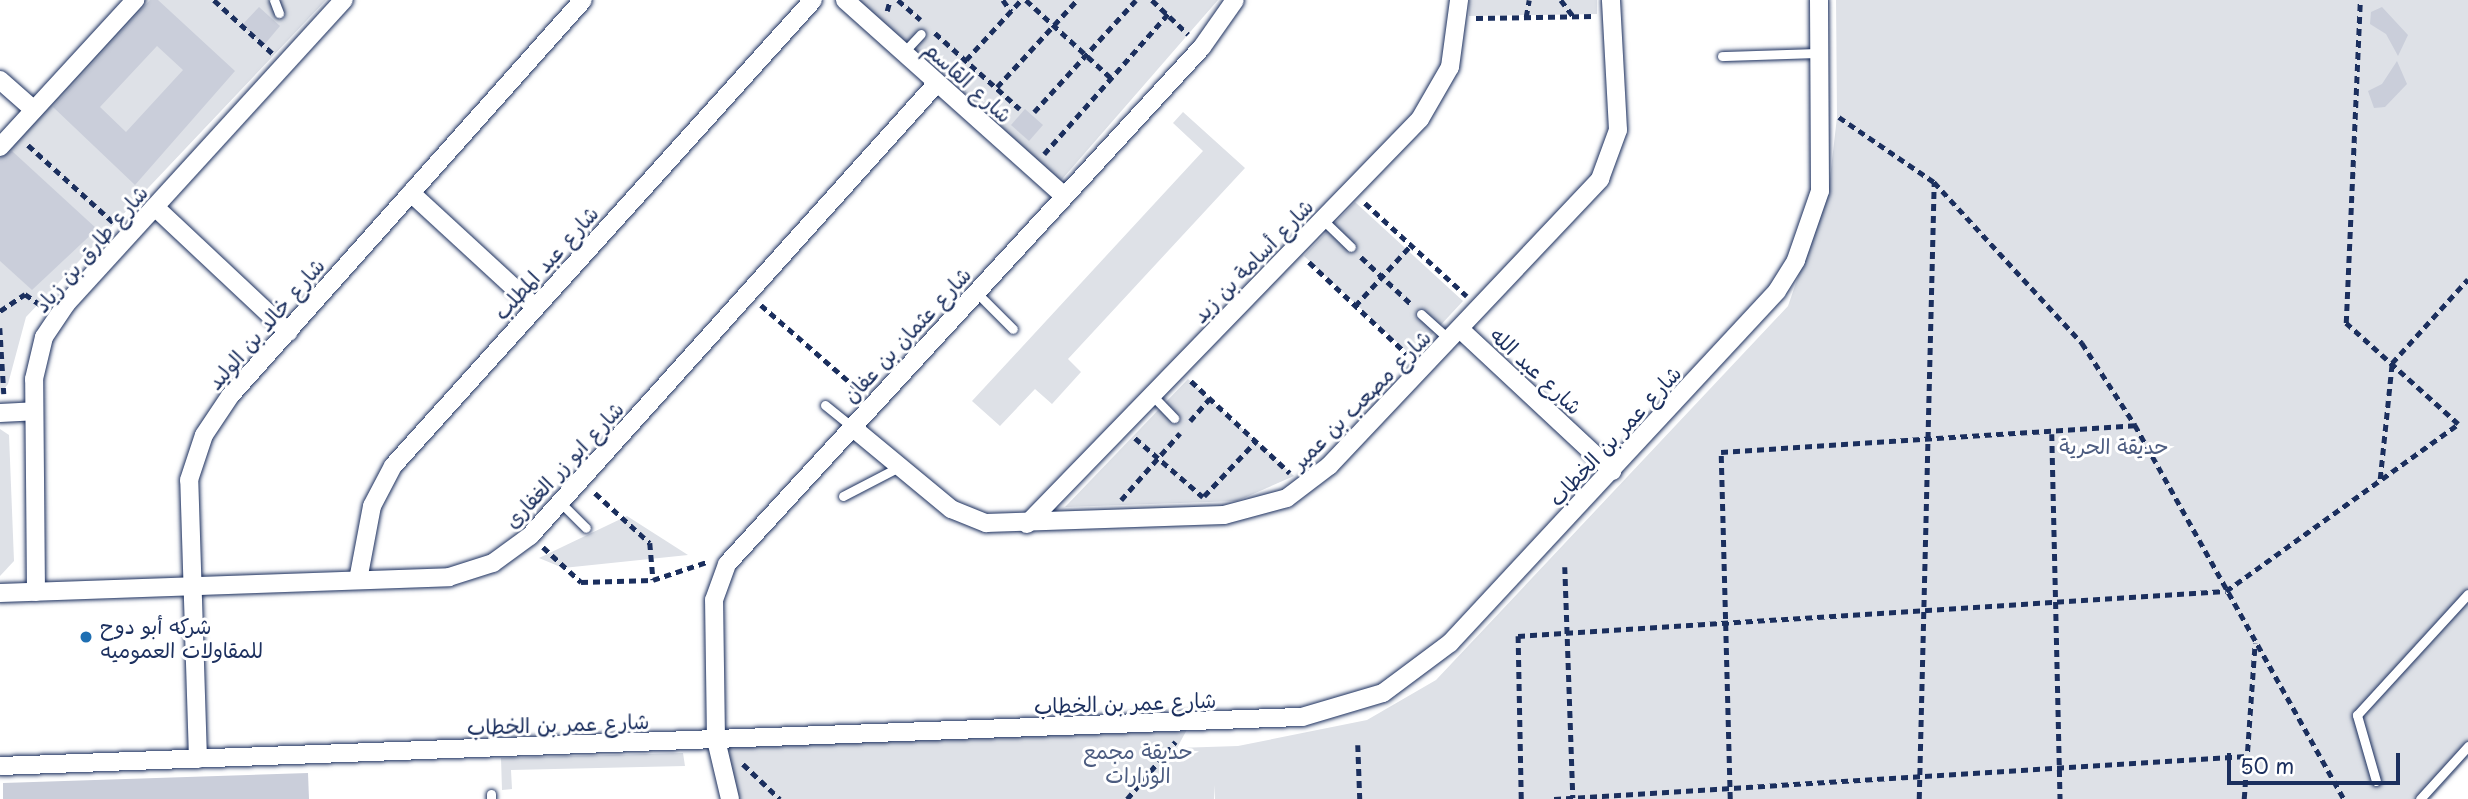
<!DOCTYPE html>
<meta charset="utf-8">
<style>
body{margin:0}
#map{position:relative;width:2468px;height:799px;overflow:hidden;background:#fff;font-family:"Playpen Sans","Playpen Sans Arabic",sans-serif}
div>[style]{position:absolute}
.green>*{inset:0;background:#dee1e7}
.building>*{inset:0;background:#caceda}
.path>*{height:4.5px;margin-top:-2.25px;transform-origin:0;background:repeating-linear-gradient(90deg,#1b2f5e 0 7px,transparent 0 12px)}
.roads{filter:drop-shadow(0 0 2px #1b2f5e) drop-shadow(0 0 2px #1b2f5e)}
.service>*{height:9px;margin:-4.5px;padding:0 4.5px;transform-origin:4.5px;border-radius:4.5px;background:#fff}
.minor>*{height:18px;margin:-9px;padding:0 9px;transform-origin:9px;border-radius:9px;background:#fff}
.dots>*{width:19px;height:19px;translate:-50% -50%;box-sizing:border-box;border:4px solid #fff;border-radius:50%}
span{translate:-50% -50%;white-space:nowrap;text-align:center;line-height:1.15;-webkit-text-stroke:6px #fff;paint-order:stroke}
.street-label{font-size:21px;color:#1b2f5e}
.park-label{font-size:21px;color:#4c5c80}
.poi-label{font-size:21px;color:#1b2f5e}
.left{translate:0 -50%;text-align:left}
.scale{position:absolute;left:2227px;top:753px;width:173px;height:32px;box-sizing:border-box;border:4px solid #1b2f5e;border-top:0;padding-left:9px;font-size:21px;line-height:24px;white-space:nowrap;color:#1b2f5e;-webkit-text-stroke:5px #fff;paint-order:stroke}
</style>
<div id="map">
<div class="green">
<i style="clip-path:polygon(135px 0,326px 0,26px 317px,8px 384px,0 394px,0 146px)"></i>
<i style="clip-path:polygon(849px 0,1218px 0,1057px 185px)"></i>
<i style="clip-path:polygon(1469px 0,1597px 0,1597px 14px,1469px 16px)"></i>
<i style="clip-path:polygon(1836px 0,2468px 0,2468px 758px,2431px 799px,1215px 799px,1214px 785px,1214px 799px,723px 799px,716px 740px,1191px 722px,1177px 748px,1238px 746px,1367px 720px,1436px 680px,1788px 306px,1829px 187px,1837px 117px)"></i>
<i style="clip-path:polygon(1183px 112px,1245px 168px,1068px 359px,1081px 372px,1052px 404px,1035px 389px,1000px 426px,972px 401px,1203px 151px,1173px 123px)"></i>
<i style="clip-path:polygon(1355px 202px,1463px 301px,1412px 356px,1304px 256px)"></i>
<i style="clip-path:polygon(1188px 379px,1294px 476px,1237px 501px,1065px 507px)"></i>
<i style="clip-path:polygon(0 429px,9px 435px,14px 561px,0 576px)"></i>
<i style="clip-path:polygon(627px 516px,688px 555px,563px 568px,539px 558px)"></i>
<i style="clip-path:polygon(683px 753px,685px 766px,511px 770px,512px 789px,502px 790px,501px 758px)"></i>
</div>
<div class="building">
<i style="clip-path:polygon(evenodd,150px 0,158px 0,235px 71px,135px 185px,53px 107px,150px 0,157px 46px,183px 70px,126px 132px,100px 107px,157px 46px)"></i>
<i style="clip-path:polygon(259px 7px,280px 26px,264px 45px,242px 25px)"></i>
<i style="clip-path:polygon(2382px 7px,2408px 35px,2398px 56px,2386px 34px,2370px 24px,2371px 12px)"></i>
<i style="clip-path:polygon(2397px 61px,2407px 84px,2385px 107px,2374px 108px,2368px 91px,2382px 84px)"></i>
<i style="clip-path:polygon(1025px 109px,1043px 125px,1029px 141px,1011px 125px)"></i>
<i style="clip-path:polygon(12px 151px,97px 229px,32px 290px,0 261px,0 158px)"></i>
<i style="clip-path:polygon(308px 773px,309px 799px,3px 799px,3px 783px)"></i>
</div>
<div class="path">
<i style="left:214px;top:0;width:79px;rotate:42.4deg"></i>
<i style="left:898px;top:0;width:30px;rotate:41deg"></i>
<i style="left:1003px;top:0;width:14px;rotate:54deg"></i>
<i style="left:1026px;top:0;width:115px;rotate:42.5deg"></i>
<i style="left:1152px;top:0;width:50px;rotate:43.4deg"></i>
<i style="left:1561px;top:0;width:20px;rotate:53deg"></i>
<i style="left:887px;top:11px;width:11px;rotate:-75deg"></i>
<i style="left:1526px;top:17px;width:17px;rotate:-80deg"></i>
<i style="left:1476px;top:18px;width:117px;rotate:-1deg"></i>
<i style="left:935px;top:33px;width:114px;rotate:41.8deg"></i>
<i style="left:966px;top:60px;width:81px;rotate:-47.5deg"></i>
<i style="left:997px;top:87px;width:118px;rotate:-47.4deg"></i>
<i style="left:1034px;top:112px;width:151px;rotate:-47.7deg"></i>
<i style="left:1839px;top:117px;width:115px;rotate:34.4deg"></i>
<i style="left:1934px;top:182px;width:219px;rotate:47.4deg"></i>
<i style="left:2082px;top:343px;width:98px;rotate:57.1deg"></i>
<i style="left:2135px;top:425px;width:428px;rotate:60.8deg"></i>
<i style="left:28px;top:145px;width:118px;rotate:42.2deg"></i>
<i style="left:1044px;top:154px;width:187px;rotate:-48.5deg"></i>
<i style="left:1365px;top:203px;width:138px;rotate:42.4deg"></i>
<i style="left:1361px;top:257px;width:69px;rotate:43.2deg"></i>
<i style="left:1309px;top:262px;width:134px;rotate:43.2deg"></i>
<i style="left:761px;top:305px;width:131px;rotate:41deg"></i>
<i style="left:1355px;top:306px;width:83px;rotate:-47.4deg"></i>
<i style="left:0;top:311px;width:30px;rotate:-34deg"></i>
<i style="left:25px;top:294px;width:19px;rotate:35deg"></i>
<i style="left:0;top:328px;width:66px;rotate:86.5deg"></i>
<i style="left:1191px;top:381px;width:135px;rotate:42.9deg"></i>
<i style="left:1190px;top:421px;width:30px;rotate:-49deg"></i>
<i style="left:2052px;top:434px;width:365px;rotate:88.7deg"></i>
<i style="left:1135px;top:438px;width:90px;rotate:40.9deg"></i>
<i style="left:2380px;top:479px;width:117px;rotate:-84.1deg"></i>
<i style="left:2392px;top:363px;width:113px;rotate:-47.9deg"></i>
<i style="left:595px;top:493px;width:74px;rotate:42.3deg"></i>
<i style="left:650px;top:543px;width:37px;rotate:85deg"></i>
<i style="left:1204px;top:496px;width:76px;rotate:-46.6deg"></i>
<i style="left:1121px;top:500px;width:89px;rotate:-48.6deg"></i>
<i style="left:543px;top:547px;width:52px;rotate:42.6deg"></i>
<i style="left:581px;top:582px;width:72px;rotate:-1.6deg"></i>
<i style="left:653px;top:580px;width:57px;rotate:-18.4deg"></i>
<i style="left:1565px;top:567px;width:231px;rotate:88deg"></i>
<i style="left:1358px;top:745px;width:54px;rotate:87.9deg"></i>
<i style="left:743px;top:764px;width:51px;rotate:43.4deg"></i>
<i style="left:1127px;top:799px;width:75px;rotate:-49.9deg"></i>
<i style="left:1521px;top:799px;width:163px;rotate:-91.1deg"></i>
<i style="left:1518px;top:636px;width:709px;rotate:-3.64deg"></i>
<i style="left:2226px;top:591px;width:286px;rotate:-35.7deg"></i>
<i style="left:2458px;top:424px;width:151px;rotate:-138deg"></i>
<i style="left:2346px;top:323px;width:323px;rotate:-87.5deg"></i>
<i style="left:1554px;top:799px;width:694px;rotate:-3.55deg"></i>
<i style="left:1730px;top:799px;width:347px;rotate:-91.5deg"></i>
<i style="left:1721px;top:452px;width:415px;rotate:-3.7deg"></i>
<i style="left:1919px;top:799px;width:617px;rotate:-88.61deg"></i>
<i style="left:2244px;top:799px;width:156px;rotate:-86deg"></i>
</div>
<div class="roads">
<div class="service">
<i style="left:274px;top:0;width:14px;rotate:69deg"></i>
<i style="left:903px;top:53px;width:26px;rotate:-47deg"></i>
<i style="left:1722px;top:56px;width:98px;rotate:-1.8deg"></i>
<i style="left:1322px;top:219px;width:40px;rotate:44deg"></i>
<i style="left:976px;top:292px;width:52px;rotate:45deg"></i>
<i style="left:1421px;top:314px;width:39px;rotate:42deg"></i>
<i style="left:1152px;top:395px;width:32px;rotate:46deg"></i>
<i style="left:825px;top:405px;width:35px;rotate:39deg"></i>
<i style="left:843px;top:496px;width:63px;rotate:-27.4deg"></i>
<i style="left:561px;top:503px;width:35px;rotate:45deg"></i>
<i style="left:2376px;top:781px;width:69px;rotate:-106.1deg"></i>
<i style="left:2357px;top:715px;width:164px;rotate:-47.5deg"></i>
<i style="left:491px;top:794px;width:5px;rotate:90deg"></i>
<i style="left:2420px;top:799px;width:72px;rotate:-47.8deg"></i>
</div>
<div class="minor">
<i style="left:845px;top:0;width:294px;rotate:41.8deg"></i>
<i style="left:0;top:80px;width:45px;rotate:41.4deg"></i>
<i style="left:0;top:147px;width:200px;rotate:-47.4deg"></i>
<i style="left:411px;top:193px;width:168px;rotate:42.6deg"></i>
<i style="left:155px;top:207px;width:183px;rotate:43.2deg"></i>
<i style="left:1461px;top:330px;width:207px;rotate:43deg"></i>
<i style="left:0;top:413px;width:34px;rotate:-3deg"></i>
<i style="left:852px;top:427px;width:129px;rotate:39.6deg"></i>
<i style="left:951px;top:509px;width:38px;rotate:22deg"></i>
<i style="left:986px;top:523px;width:238px;rotate:-1.9deg"></i>
<i style="left:1224px;top:515px;width:65px;rotate:-15.1deg"></i>
<i style="left:1287px;top:498px;width:53px;rotate:-37.3deg"></i>
<i style="left:1329px;top:466px;width:395px;rotate:-46.6deg"></i>
<i style="left:1600px;top:179px;width:52px;rotate:-69.8deg"></i>
<i style="left:1618px;top:130px;width:130px;rotate:-93.1deg"></i>
<i style="left:1027px;top:524px;width:564px;rotate:-45.86deg"></i>
<i style="left:1420px;top:119px;width:60px;rotate:-60deg"></i>
<i style="left:1450px;top:67px;width:68px;rotate:-82.3deg"></i>
<i style="left:358px;top:580px;width:75px;rotate:-79.3deg"></i>
<i style="left:372px;top:506px;width:45px;rotate:-62.3deg"></i>
<i style="left:393px;top:466px;width:627px;rotate:-47.97deg"></i>
<i style="left:36px;top:592px;width:213px;rotate:-90.5deg"></i>
<i style="left:34px;top:379px;width:43px;rotate:-76.6deg"></i>
<i style="left:44px;top:337px;width:40px;rotate:-56deg"></i>
<i style="left:66px;top:304px;width:412px;rotate:-47.6deg"></i>
<i style="left:0;top:593px;width:449px;rotate:-2deg"></i>
<i style="left:449px;top:577px;width:46px;rotate:-17.7deg"></i>
<i style="left:493px;top:563px;width:46px;rotate:-36.1deg"></i>
<i style="left:530px;top:536px;width:609px;rotate:-48.06deg"></i>
<i style="left:198px;top:759px;width:279px;rotate:-91.8deg"></i>
<i style="left:189px;top:480px;width:47px;rotate:-71.6deg"></i>
<i style="left:204px;top:435px;width:47px;rotate:-56.3deg"></i>
<i style="left:230px;top:396px;width:530px;rotate:-48.29deg"></i>
<i style="left:0;top:766px;width:1303px;rotate:-2.16deg"></i>
<i style="left:1302px;top:717px;width:84px;rotate:-16.5deg"></i>
<i style="left:1383px;top:693px;width:84px;rotate:-36.7deg"></i>
<i style="left:1450px;top:643px;width:480px;rotate:-47.1deg"></i>
<i style="left:1777px;top:291px;width:36px;rotate:-58deg"></i>
<i style="left:1796px;top:260px;width:73px;rotate:-70.8deg"></i>
<i style="left:1820px;top:191px;width:191px;rotate:-90.3deg"></i>
<i style="left:730px;top:799px;width:61px;rotate:-103.3deg"></i>
<i style="left:716px;top:740px;width:140px;rotate:-90.8deg"></i>
<i style="left:714px;top:600px;width:38px;rotate:-70deg"></i>
<i style="left:727px;top:564px;width:702px;rotate:-47.42deg"></i>
<i style="left:1202px;top:47px;width:57px;rotate:-54.9deg"></i>
</div>
</div>
<div class="dots">
<i style="left:86px;top:637px;background:#1f6fb2"></i>
</div>
<div class="street-label">
<span style="left:969px;top:81px;rotate:42deg">شارع القاسم</span>
<span style="left:90px;top:248px;rotate:-49deg">شارع طارق بن زياد</span>
<span style="left:1252px;top:260px;rotate:-46deg">شارع أسامة بن زيد</span>
<span style="left:545px;top:262px;rotate:-48deg">شارع عبد المطلب</span>
<span style="left:265px;top:323px;rotate:-49deg">شارع خالد بن الوليد</span>
<span style="left:906px;top:334px;rotate:-47deg">شارع عثمان بن عفان</span>
<span style="left:1537px;top:370px;rotate:43deg">شارع عبد الله</span>
<span style="left:1360px;top:399px;rotate:-45deg">شارع مصعب بن عمير</span>
<span style="left:1614px;top:435px;rotate:-47deg">شارع عمر بن الخطاب</span>
<span style="left:563px;top:464px;rotate:-47deg">شارع ابو زر الغفارى</span>
<span style="left:1125px;top:702px;rotate:-2deg">شارع عمر بن الخطاب</span>
<span style="left:558px;top:723px;rotate:-2deg">شارع عمر بن الخطاب</span>
</div>
<div class="park-label">
<span style="left:2114px;top:445px">حديقة الحرية</span>
<span style="left:1138px;top:762px">حديقة مجمع<br>الوزارات</span>
</div>
<div class="poi-label">
<span class="left" style="left:100px;top:637px">شركه أبو دوح<br>للمقاولات العموميه</span>
</div>
<div class="scale">50 m</div>
</div>
